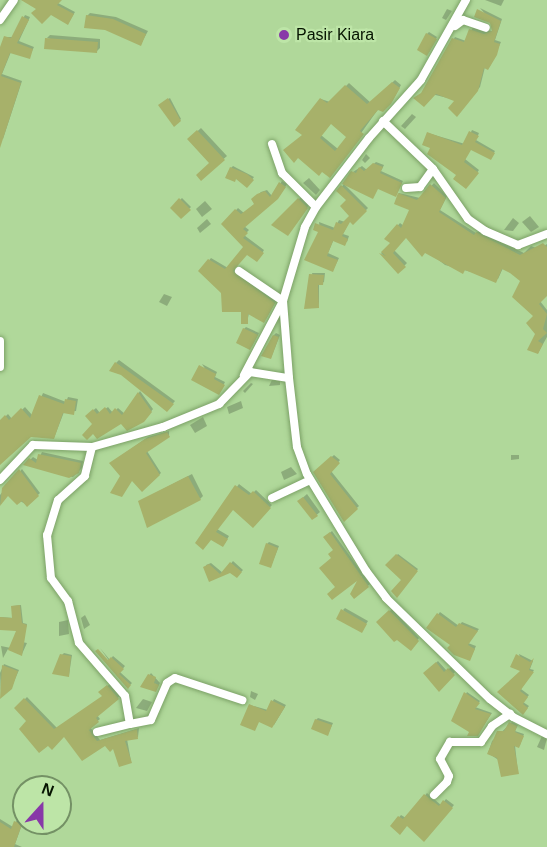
<!DOCTYPE html>
<style>
body{margin:0}
#map{position:relative;width:547px;height:847px;overflow:hidden;background:#b0d89a;font-family:Arial,sans-serif}
div>[style]{position:absolute}
.shadow>*{inset:0;background:#0003}
.building>*{inset:0;background:#a7b16a}
.roads{filter:drop-shadow(0 0 2px #7ba166) drop-shadow(0 0 2px #7ba166)}
.minor>*{height:8px;margin:-4px;padding:0 4px;transform-origin:4px;border-radius:4px;background:#fff}
.dots>*{width:16px;height:16px;translate:-50% -50%;box-sizing:border-box;border:3px solid #bde5a7;border-radius:50%}
span{translate:-50% -50%;white-space:nowrap;text-align:center;line-height:1.15;-webkit-text-stroke:4.5px #bde5a7;paint-order:stroke}
.poi-label{font-size:16px;color:#061401}
.left{translate:0 -50%;text-align:left}
.north{position:absolute;left:12px;top:775px;width:60px;height:60px;box-sizing:border-box;background:#bde5a7;border:2px solid #749165;border-radius:50%;rotate:21deg;font-size:16px;font-weight:700;line-height:24px;text-align:center;color:#061401}
.north::after{content:'';display:block;margin:auto;width:21px;height:27px;background:#8838a8;clip-path:polygon(50% 0,100% 100%,50% 72%,0 100%)}
</style>
<div id="map">
<div class="shadow">
<i style="clip-path:polygon(30px 0,60px 0,58px 3px,75px 12px,70px 20px,38px 8px)"></i>
<i style="clip-path:polygon(485px 0,504px 0,501px 6px)"></i>
<i style="clip-path:polygon(480px 8px,502px 19px,495px 40px,501px 42px,490px 66px,485px 67px,480px 87px,457px 115px,456px 100px,423px 92px,455px 37px,466px 41px,473px 27px,492px 31px,492px 22px)"></i>
<i style="clip-path:polygon(447px 9px,452px 11px,446px 20px,442px 18px)"></i>
<i style="clip-path:polygon(90px 13px,116px 17px,148px 31px,141px 44px,87px 16px)"></i>
<i style="clip-path:polygon(25px 15px,30px 17px,19px 41px,34px 47px,29px 57px,11px 52px,2px 74px,22px 81px,3px 139px,0 59px,6px 37px,13px 37px)"></i>
<i style="clip-path:polygon(429px 32px,437px 37px,429px 52px,427px 34px)"></i>
<i style="clip-path:polygon(50px 35px,100px 39px,100px 48px,96px 52px,47px 38px)"></i>
<i style="clip-path:polygon(evenodd,395px 80px,401px 85px,393px 100px,379px 108px,332px 174px,304px 134px,321px 99px,330px 102px,349px 83px,371px 103px,395px 80px,331px 123px,348px 137px,338px 149px,321px 135px,331px 123px)"></i>
<i style="clip-path:polygon(170px 98px,181px 119px,174px 125px,161px 104px)"></i>
<i style="clip-path:polygon(412px 114px,416px 117px,405px 129px,401px 126px)"></i>
<i style="clip-path:polygon(201px 128px,227px 156px,201px 179px,211px 162px,189px 139px)"></i>
<i style="clip-path:polygon(472px 130px,479px 133px,476px 140px,495px 151px,492px 156px,471px 148px,465px 159px,479px 170px,468px 185px,432px 147px,428px 133px,465px 144px)"></i>
<i style="clip-path:polygon(366px 154px,370px 158px,365px 163px,362px 160px)"></i>
<i style="clip-path:polygon(376px 162px,384px 165px,381px 171px,403px 181px,396px 195px,353px 172px,362px 166px,367px 170px)"></i>
<i style="clip-path:polygon(233px 166px,254px 177px,247px 186px,231px 168px)"></i>
<i style="clip-path:polygon(309px 178px,320px 190px,316px 195px,303px 183px)"></i>
<i style="clip-path:polygon(282px 181px,287px 184px,280px 195px,244px 226px,249px 230px,244px 235px,264px 250px,259px 258px,247px 253px,234px 267px,237px 274px,276px 301px,266px 319px,249px 313px,247px 323px,243px 310px,200px 271px,211px 258px,228px 268px,245px 247px,223px 224px,238px 208px,244px 213px,256px 203px,253px 199px,261px 192px,267px 190px,272px 196px)"></i>
<i style="clip-path:polygon(434px 183px,447px 196px,440px 210px,476px 233px,479px 231px,524px 253px,531px 246px,539px 249px,547px 244px,547px 293px,540px 301px,547px 310px,547px 337px,538px 353px,535px 316px,522px 280px,503px 268px,498px 279px,445px 265px,407px 235px,394px 250px,407px 263px,398px 272px,381px 253px,392px 243px,386px 239px,400px 223px,404px 226px,411px 209px,396px 203px,399px 193px,420px 198px)"></i>
<i style="clip-path:polygon(344px 184px,368px 208px,353px 223px,350px 220px,343px 234px,349px 236px,347px 242px,334px 239px,328px 253px,339px 258px,334px 268px,306px 259px,320px 231px,319px 222px,335px 228px,339px 220px,345px 222px,351px 216px,349px 200px,338px 191px)"></i>
<i style="clip-path:polygon(301px 197px,309px 205px,288px 234px,274px 225px)"></i>
<i style="clip-path:polygon(182px 198px,191px 207px,181px 217px,172px 208px)"></i>
<i style="clip-path:polygon(205px 201px,212px 209px,202px 217px,196px 209px)"></i>
<i style="clip-path:polygon(530px 216px,539px 227px,531px 232px,522px 222px)"></i>
<i style="clip-path:polygon(513px 218px,519px 223px,513px 231px,504px 230px)"></i>
<i style="clip-path:polygon(207px 219px,211px 224px,200px 233px,197px 228px)"></i>
<i style="clip-path:polygon(312px 273px,325px 273px,324px 282px,319px 284px,319px 307px)"></i>
<i style="clip-path:polygon(164px 294px,172px 297px,167px 306px,159px 302px)"></i>
<i style="clip-path:polygon(246px 327px,259px 333px,252px 346px,244px 329px)"></i>
<i style="clip-path:polygon(276px 333px,280px 335px,271px 358px,274px 335px)"></i>
<i style="clip-path:polygon(119px 360px,175px 401px,170px 407px,116px 363px)"></i>
<i style="clip-path:polygon(202px 364px,217px 372px,215px 377px,225px 382px,220px 392px)"></i>
<i style="clip-path:polygon(272px 380px,280px 381px,280px 385px,269px 386px)"></i>
<i style="clip-path:polygon(251px 383px,253px 384px,245px 393px,243px 391px)"></i>
<i style="clip-path:polygon(140px 391px,153px 409px,146px 418px,94px 424px,87px 416px,96px 408px,100px 413px,108px 407px,113px 413px,118px 408px,125px 414px)"></i>
<i style="clip-path:polygon(43px 393px,66px 402px,68px 397px,78px 399px,76px 411px,64px 412px,54px 438px,31px 435px,0 462px,0 422px,8px 414px,12px 419px,25px 407px,33px 416px)"></i>
<i style="clip-path:polygon(241px 401px,243px 408px,229px 414px,227px 407px)"></i>
<i style="clip-path:polygon(203px 417px,207px 426px,195px 433px,190px 425px)"></i>
<i style="clip-path:polygon(169px 431px,169px 435px,147px 451px,161px 473px,142px 490px,133px 479px,122px 476px,112px 462px,148px 437px)"></i>
<i style="clip-path:polygon(42px 452px,83px 461px,82px 468px,73px 477px,26px 464px,33px 457px,38px 460px)"></i>
<i style="clip-path:polygon(334px 455px,340px 460px,331px 471px,359px 506px,344px 520px,315px 472px)"></i>
<i style="clip-path:polygon(511px 455px,519px 455px,519px 459px,511px 460px)"></i>
<i style="clip-path:polygon(291px 467px,297px 474px,284px 480px,281px 472px)"></i>
<i style="clip-path:polygon(22px 469px,40px 493px,27px 505px,8px 494px,0 505px,0 495px)"></i>
<i style="clip-path:polygon(192px 474px,203px 496px,200px 499px,140px 501px)"></i>
<i style="clip-path:polygon(239px 484px,252px 494px,256px 490px,272px 505px,253px 526px,233px 508px,217px 529px,229px 536px,225px 543px,211px 538px,197px 543px)"></i>
<i style="clip-path:polygon(307px 494px,320px 512px,313px 518px,299px 501px)"></i>
<i style="clip-path:polygon(332px 531px,370px 584px,355px 597px,352px 594px,362px 576px,333px 598px,337px 587px,335px 550px,325px 537px)"></i>
<i style="clip-path:polygon(269px 542px,279px 546px,271px 566px,267px 544px)"></i>
<i style="clip-path:polygon(398px 554px,418px 569px,397px 596px,403px 580px,387px 565px)"></i>
<i style="clip-path:polygon(233px 561px,243px 570px,237px 576px,230px 571px,210px 580px,206px 565px,211px 563px,223px 573px)"></i>
<i style="clip-path:polygon(21px 605px,23px 623px,27px 624px,22px 642px,27px 643px,22px 654px,8px 649px,3px 658px,1px 646px,11px 648px,18px 630px,0 628px,0 617px,14px 618px,13px 606px)"></i>
<i style="clip-path:polygon(345px 608px,368px 621px,363px 629px,343px 610px)"></i>
<i style="clip-path:polygon(392px 609px,419px 638px,410px 649px,378px 622px)"></i>
<i style="clip-path:polygon(440px 612px,459px 626px,462px 622px,479px 629px,468px 643px,476px 646px,471px 657px,428px 628px)"></i>
<i style="clip-path:polygon(85px 615px,90px 625px,84px 629px,81px 618px)"></i>
<i style="clip-path:polygon(68px 620px,69px 634px,59px 636px,59px 622px)"></i>
<i style="clip-path:polygon(100px 648px,110px 660px,113px 656px,125px 666px,120px 672px,132px 683px,128px 687px)"></i>
<i style="clip-path:polygon(64px 653px,72px 655px,69px 675px,62px 655px)"></i>
<i style="clip-path:polygon(519px 654px,533px 661px,530px 669px,534px 670px,521px 689px,529px 695px,523px 702px,529px 706px,525px 711px,500px 692px,523px 671px)"></i>
<i style="clip-path:polygon(438px 661px,447px 671px,451px 667px,455px 672px,439px 689px,425px 673px)"></i>
<i style="clip-path:polygon(4px 664px,19px 670px,12px 686px,1px 696px,0 673px)"></i>
<i style="clip-path:polygon(151px 673px,160px 683px,156px 690px,142px 686px)"></i>
<i style="clip-path:polygon(110px 684px,120px 696px,97px 715px,100px 719px,90px 727px,100px 740px,139px 728px,138px 737px,127px 739px,131px 761px,114px 746px,64px 735px,28px 721px,16px 708px,27px 697px,57px 728px,104px 696px,100px 692px)"></i>
<i style="clip-path:polygon(251px 691px,258px 694px,255px 700px,250px 697px)"></i>
<i style="clip-path:polygon(467px 692px,480px 701px,475px 707px,492px 713px,479px 732px,452px 720px)"></i>
<i style="clip-path:polygon(143px 699px,152px 702px,147px 711px,136px 708px)"></i>
<i style="clip-path:polygon(274px 699px,286px 705px,274px 725px,250px 705px,268px 710px)"></i>
<i style="clip-path:polygon(318px 718px,333px 723px,329px 732px,316px 720px)"></i>
<i style="clip-path:polygon(512px 722px,518px 725px,515px 731px,524px 734px,520px 745px,515px 745px,518px 773px,488px 753px,492px 741px)"></i>
<i style="clip-path:polygon(542px 736px,547px 738px,544px 750px,537px 747px)"></i>
<i style="clip-path:polygon(427px 793px,441px 805px,446px 799px,454px 805px,424px 840px,407px 824px,392px 826px,401px 815px,406px 818px)"></i>
<i style="clip-path:polygon(0 819px,13px 827px,17px 820px,23px 822px,15px 844px,22px 847px,0 847px)"></i>
</div>
<div class="building">
<i style="clip-path:polygon(21px 0,62px 0,57px 5px,74px 14px,68px 25px,51px 15px,42px 24px,31px 13px,36px 9px)"></i>
<i style="clip-path:polygon(477px 9px,501px 21px,494px 42px,500px 44px,497px 55px,488px 70px,484px 68px,478px 91px,457px 117px,448px 108px,454px 101px,436px 94px,424px 107px,413px 98px,421px 93px,452px 38px,464px 42px,469px 29px,484px 34px,492px 31px,490px 23px,474px 17px)"></i>
<i style="clip-path:polygon(86px 15px,113px 19px,146px 34px,141px 46px,105px 30px,84px 28px)"></i>
<i style="clip-path:polygon(22px 16px,29px 20px,17px 43px,33px 49px,30px 59px,10px 53px,1px 76px,21px 83px,0 148px,0 47px,4px 36px,11px 38px)"></i>
<i style="clip-path:polygon(426px 33px,437px 39px,427px 56px,417px 50px)"></i>
<i style="clip-path:polygon(45px 38px,98px 42px,97px 53px,44px 49px)"></i>
<i style="clip-path:polygon(evenodd,392px 82px,400px 88px,391px 104px,383px 112px,378px 110px,360px 131px,364px 134px,330px 178px,322px 172px,319px 176px,298px 158px,294px 163px,283px 150px,302px 135px,295px 130px,320px 98px,327px 103px,345px 85px,367px 104px,392px 82px,331px 124px,346px 137px,335px 151px,320px 138px,331px 124px)"></i>
<i style="clip-path:polygon(168px 98px,181px 121px,174px 127px,158px 105px)"></i>
<i style="clip-path:polygon(197px 130px,225px 160px,201px 181px,196px 175px,209px 163px,187px 139px)"></i>
<i style="clip-path:polygon(469px 131px,479px 136px,475px 142px,495px 153px,491px 160px,471px 150px,464px 162px,479px 173px,466px 189px,453px 179px,456px 175px,427px 154px,430px 148px,422px 145px,427px 132px,462px 145px)"></i>
<i style="clip-path:polygon(373px 163px,383px 167px,380px 173px,402px 183px,396px 197px,378px 189px,373px 199px,342px 184px,351px 171px,356px 173px,359px 167px,364px 171px)"></i>
<i style="clip-path:polygon(230px 167px,247px 174px,254px 180px,247px 188px,236px 179px,235px 182px,225px 178px)"></i>
<i style="clip-path:polygon(279px 182px,286px 187px,278px 199px,243px 229px,248px 233px,243px 238px,264px 253px,257px 262px,247px 255px,233px 271px,275px 303px,264px 323px,248px 314px,248px 324px,241px 324px,241px 312px,222px 312px,221px 293px,198px 271px,208px 259px,225px 269px,243px 247px,221px 224px,235px 209px,241px 214px,254px 204px,251px 199px,257px 194px,265px 191px,270px 197px)"></i>
<i style="clip-path:polygon(430px 184px,446px 198px,439px 212px,474px 235px,476px 232px,520px 255px,543px 243px,547px 247px,547px 296px,539px 304px,547px 314px,543px 329px,547px 333px,538px 341px,543px 344px,538px 354px,527px 350px,535px 334px,526px 323px,533px 316px,512px 297px,520px 281px,510px 273px,502px 269px,496px 283px,465px 270px,463px 274px,425px 253px,422px 257px,406px 238px,393px 253px,406px 267px,398px 274px,379px 253px,386px 256px,381px 252px,390px 243px,384px 239px,397px 224px,401px 228px,409px 210px,394px 204px,398px 193px,417px 200px)"></i>
<i style="clip-path:polygon(341px 185px,367px 211px,353px 225px,350px 222px,342px 236px,348px 239px,345px 246px,333px 241px,327px 256px,338px 260px,333px 272px,304px 260px,318px 232px,313px 230px,315px 223px,333px 230px,336px 222px,341px 224px,349px 216px,340px 206px,346px 200px,336px 191px)"></i>
<i style="clip-path:polygon(179px 198px,191px 210px,181px 219px,170px 208px)"></i>
<i style="clip-path:polygon(298px 198px,308px 208px,288px 236px,271px 225px)"></i>
<i style="clip-path:polygon(309px 274px,324px 275px,323px 285px,318px 285px,319px 308px,304px 309px)"></i>
<i style="clip-path:polygon(243px 328px,258px 335px,250px 350px,236px 343px)"></i>
<i style="clip-path:polygon(273px 335px,279px 337px,271px 359px,261px 356px)"></i>
<i style="clip-path:polygon(115px 362px,174px 404px,167px 412px,121px 375px,109px 371px)"></i>
<i style="clip-path:polygon(199px 365px,216px 374px,214px 379px,225px 385px,219px 395px,191px 380px)"></i>
<i style="clip-path:polygon(138px 392px,152px 412px,144px 422px,127px 431px,121px 424px,97px 439px,93px 434px,87px 440px,82px 435px,92px 424px,85px 416px,93px 409px,97px 414px,105px 407px,110px 414px,115px 408px,122px 415px)"></i>
<i style="clip-path:polygon(39px 395px,64px 404px,65px 399px,76px 401px,74px 415px,63px 413px,54px 439px,31px 437px,0 465px,0 420px,5px 415px,9px 420px,21px 408px,30px 418px)"></i>
<i style="clip-path:polygon(167px 432px,170px 437px,146px 453px,160px 475px,142px 492px,132px 481px,122px 497px,110px 493px,120px 476px,109px 463px,145px 439px)"></i>
<i style="clip-path:polygon(38px 454px,81px 463px,79px 473px,69px 478px,23px 465px,29px 458px,36px 463px)"></i>
<i style="clip-path:polygon(331px 456px,340px 463px,330px 474px,358px 509px,344px 522px,313px 472px)"></i>
<i style="clip-path:polygon(19px 469px,39px 496px,27px 507px,22px 501px,17px 505px,8px 496px,0 506px,2px 488px)"></i>
<i style="clip-path:polygon(188px 476px,201px 500px,147px 528px,138px 501px)"></i>
<i style="clip-path:polygon(235px 485px,249px 495px,253px 491px,271px 508px,253px 528px,233px 510px,216px 532px,228px 539px,223px 547px,211px 540px,203px 550px,195px 543px)"></i>
<i style="clip-path:polygon(303px 497px,318px 516px,312px 520px,297px 501px)"></i>
<i style="clip-path:polygon(330px 532px,369px 587px,354px 599px,350px 594px,357px 581px,332px 600px,327px 594px,335px 587px,319px 568px,331px 558px,328px 554px,333px 550px,323px 537px)"></i>
<i style="clip-path:polygon(266px 543px,278px 548px,271px 568px,259px 564px)"></i>
<i style="clip-path:polygon(396px 554px,418px 571px,397px 598px,391px 591px,401px 580px,385px 565px)"></i>
<i style="clip-path:polygon(230px 562px,242px 572px,237px 578px,230px 573px,209px 582px,203px 567px,209px 564px,220px 574px)"></i>
<i style="clip-path:polygon(20px 605px,22px 623px,27px 625px,22px 656px,8px 650px,16px 631px,0 630px,0 617px,12px 618px,11px 606px)"></i>
<i style="clip-path:polygon(341px 609px,367px 624px,362px 633px,336px 619px)"></i>
<i style="clip-path:polygon(389px 610px,419px 641px,411px 651px,397px 640px,394px 642px,376px 622px)"></i>
<i style="clip-path:polygon(437px 613px,456px 627px,459px 623px,478px 631px,468px 645px,475px 649px,470px 661px,454px 655px,447px 648px,450px 645px,426px 628px)"></i>
<i style="clip-path:polygon(98px 649px,108px 660px,111px 657px,124px 669px,119px 674px,131px 685px,128px 689px,95px 651px)"></i>
<i style="clip-path:polygon(60px 654px,71px 656px,69px 677px,52px 674px)"></i>
<i style="clip-path:polygon(516px 654px,530px 662px,534px 658px,529px 670px,534px 672px,520px 691px,528px 697px,523px 704px,528px 708px,523px 715px,497px 692px,520px 671px,510px 667px)"></i>
<i style="clip-path:polygon(436px 662px,444px 672px,448px 668px,455px 675px,439px 692px,423px 673px)"></i>
<i style="clip-path:polygon(2px 665px,18px 671px,12px 689px,0 699px)"></i>
<i style="clip-path:polygon(148px 674px,156px 677px,154px 683px,159px 685px,156px 692px,140px 687px)"></i>
<i style="clip-path:polygon(107px 685px,119px 699px,96px 718px,99px 722px,89px 730px,97px 741px,137px 729px,138px 739px,125px 741px,132px 763px,119px 767px,113px 749px,110px 752px,105px 746px,82px 761px,64px 737px,52px 750px,48px 746px,39px 753px,19px 729px,26px 721px,14px 708px,24px 698px,54px 729px,102px 696px,98px 692px)"></i>
<i style="clip-path:polygon(464px 692px,480px 703px,475px 709px,491px 714px,478px 736px,467px 736px,469px 732px,451px 721px)"></i>
<i style="clip-path:polygon(271px 700px,285px 707px,272px 728px,259px 722px,255px 731px,240px 725px,249px 704px,266px 711px)"></i>
<i style="clip-path:polygon(315px 719px,332px 725px,328px 736px,311px 729px)"></i>
<i style="clip-path:polygon(509px 722px,517px 726px,515px 732px,524px 736px,519px 748px,514px 746px,519px 774px,501px 777px,497px 758px,487px 754px,497px 731px,504px 731px)"></i>
<i style="clip-path:polygon(424px 794px,439px 806px,443px 800px,453px 808px,424px 842px,407px 826px,400px 835px,390px 826px,398px 816px,403px 819px)"></i>
<i style="clip-path:polygon(14px 821px,22px 824px,14px 847px,0 847px,0 822px,11px 829px)"></i>
</div>
<div class="roads">
<div class="minor">
<i style="left:466px;top:0;width:92px;rotate:119.4deg"></i>
<i style="left:421px;top:80px;width:78px;rotate:131.9deg"></i>
<i style="left:369px;top:138px;width:87px;rotate:127.5deg"></i>
<i style="left:316px;top:207px;width:23px;rotate:119deg"></i>
<i style="left:305px;top:227px;width:77px;rotate:106.6deg"></i>
<i style="left:283px;top:301px;width:77px;rotate:85.5deg"></i>
<i style="left:289px;top:378px;width:69px;rotate:83.4deg"></i>
<i style="left:297px;top:447px;width:29px;rotate:70deg"></i>
<i style="left:307px;top:474px;width:114px;rotate:58.7deg"></i>
<i style="left:366px;top:571px;width:34px;rotate:53deg"></i>
<i style="left:386px;top:598px;width:145px;rotate:44.2deg"></i>
<i style="left:490px;top:699px;width:29px;rotate:38deg"></i>
<i style="left:513px;top:717px;width:38px;rotate:27deg"></i>
<i style="left:0;top:20px;width:24px;rotate:-55deg"></i>
<i style="left:455px;top:26px;width:10px;rotate:-37deg"></i>
<i style="left:463px;top:20px;width:24px;rotate:19deg"></i>
<i style="left:383px;top:121px;width:69px;rotate:43.8deg"></i>
<i style="left:433px;top:169px;width:61px;rotate:55deg"></i>
<i style="left:468px;top:219px;width:21px;rotate:35deg"></i>
<i style="left:485px;top:231px;width:36px;rotate:23deg"></i>
<i style="left:518px;top:245px;width:31px;rotate:-21deg"></i>
<i style="left:272px;top:144px;width:31px;rotate:71deg"></i>
<i style="left:282px;top:173px;width:48px;rotate:45deg"></i>
<i style="left:406px;top:188px;width:14px;rotate:-4deg"></i>
<i style="left:420px;top:187px;width:22px;rotate:-54deg"></i>
<i style="left:239px;top:271px;width:53px;rotate:34.3deg"></i>
<i style="left:283px;top:301px;width:84px;rotate:117.8deg"></i>
<i style="left:0;top:341px;width:26px;rotate:90deg"></i>
<i style="left:92px;top:447px;width:30px;rotate:104deg"></i>
<i style="left:85px;top:476px;width:36px;rotate:138deg"></i>
<i style="left:58px;top:500px;width:37px;rotate:107deg"></i>
<i style="left:47px;top:535px;width:43px;rotate:84.7deg"></i>
<i style="left:51px;top:578px;width:29px;rotate:54deg"></i>
<i style="left:68px;top:601px;width:43px;rotate:75.3deg"></i>
<i style="left:79px;top:643px;width:70px;rotate:49deg"></i>
<i style="left:125px;top:696px;width:28px;rotate:80deg"></i>
<i style="left:130px;top:724px;width:21px;rotate:-11deg"></i>
<i style="left:151px;top:720px;width:40px;rotate:-66.6deg"></i>
<i style="left:167px;top:683px;width:9px;rotate:-32deg"></i>
<i style="left:175px;top:678px;width:71px;rotate:18.2deg"></i>
<i style="left:0;top:480px;width:48px;rotate:-46.7deg"></i>
<i style="left:33px;top:445px;width:59px;rotate:1.9deg"></i>
<i style="left:92px;top:447px;width:74px;rotate:-15.7deg"></i>
<i style="left:163px;top:427px;width:61px;rotate:-22.3deg"></i>
<i style="left:219px;top:404px;width:45px;rotate:-45.9deg"></i>
<i style="left:250px;top:372px;width:39px;rotate:9deg"></i>
<i style="left:272px;top:498px;width:42px;rotate:-25.3deg"></i>
<i style="left:97px;top:732px;width:34px;rotate:-14deg"></i>
<i style="left:434px;top:795px;width:18px;rotate:-45deg"></i>
<i style="left:447px;top:782px;width:6px;rotate:-72deg"></i>
<i style="left:449px;top:776px;width:19px;rotate:-118deg"></i>
<i style="left:440px;top:759px;width:20px;rotate:-60deg"></i>
<i style="left:450px;top:742px;width:31px"></i>
<i style="left:481px;top:742px;width:19px;rotate:-55deg"></i>
<i style="left:492px;top:726px;width:22px;rotate:-34deg"></i>
</div>
</div>
<div class="dots">
<i style="left:284px;top:35px;background:#8838a8"></i>
</div>
<div class="poi-label">
<span class="left" style="left:296px;top:35px">Pasir Kiara</span>
</div>
<div class="north">N</div>
</div>
